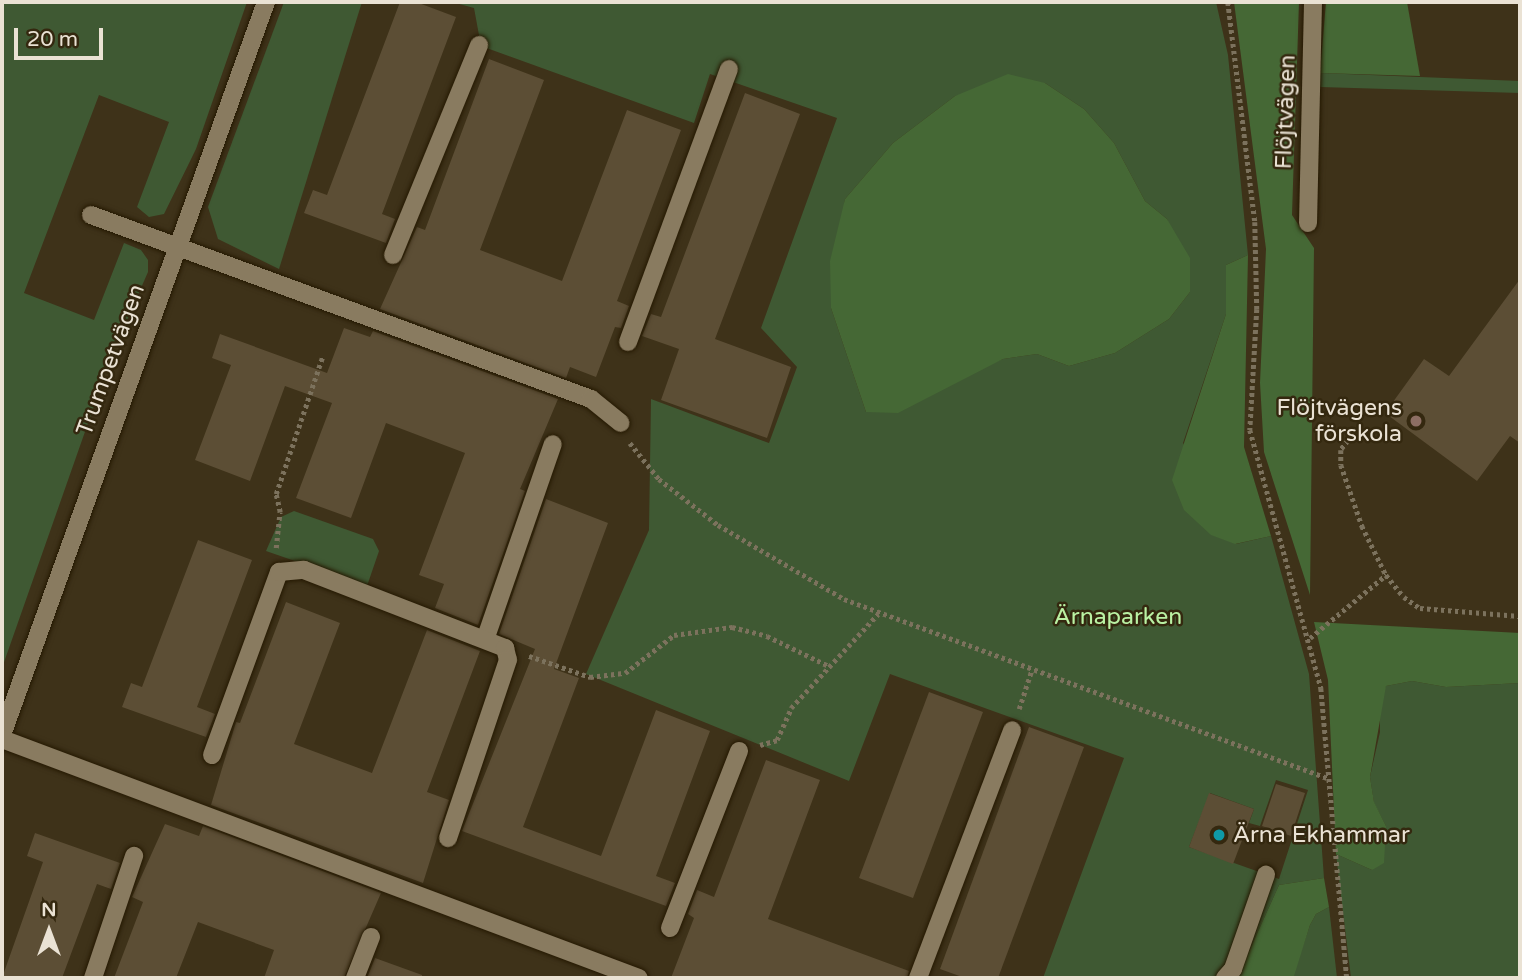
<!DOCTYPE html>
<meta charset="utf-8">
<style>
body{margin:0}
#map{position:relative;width:1522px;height:980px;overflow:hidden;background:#3e3219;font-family:"Varela Round",sans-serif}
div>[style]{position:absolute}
.green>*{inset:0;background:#3f5933}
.forest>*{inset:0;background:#456835}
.building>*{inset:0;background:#5c4e35}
.path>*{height:4.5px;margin-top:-2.25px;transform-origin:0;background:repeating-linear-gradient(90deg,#7c725d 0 3.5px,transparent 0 7px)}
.roads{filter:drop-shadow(0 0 2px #251902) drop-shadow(0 0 2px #251902)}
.minor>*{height:18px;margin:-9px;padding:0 9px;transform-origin:9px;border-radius:9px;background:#897b60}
.dots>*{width:19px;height:19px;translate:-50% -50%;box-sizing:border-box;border:4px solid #34280f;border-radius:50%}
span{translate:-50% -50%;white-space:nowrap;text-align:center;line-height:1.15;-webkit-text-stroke:5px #34280f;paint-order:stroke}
.street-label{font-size:23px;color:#eae2d4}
.poi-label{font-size:23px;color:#eae2d4}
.right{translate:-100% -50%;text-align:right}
.left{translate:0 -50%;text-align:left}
.park-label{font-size:23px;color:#baf1a3}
.frame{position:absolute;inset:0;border:4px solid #eae2d4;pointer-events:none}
.north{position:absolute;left:14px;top:896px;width:70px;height:70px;-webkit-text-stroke:5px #34280f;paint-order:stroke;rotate:0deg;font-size:19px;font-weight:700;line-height:28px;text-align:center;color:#eae2d4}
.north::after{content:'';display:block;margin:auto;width:24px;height:32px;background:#eae2d4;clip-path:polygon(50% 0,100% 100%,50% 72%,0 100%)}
.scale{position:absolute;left:14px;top:28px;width:89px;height:32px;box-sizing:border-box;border:4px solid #eae2d4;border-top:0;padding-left:9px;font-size:21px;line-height:24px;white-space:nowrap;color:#eae2d4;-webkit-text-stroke:5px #34280f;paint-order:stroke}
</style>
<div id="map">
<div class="green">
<i style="clip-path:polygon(2px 2px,247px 2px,196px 149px,164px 214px,149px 217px,137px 207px,169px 122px,99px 95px,24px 293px,94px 320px,124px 243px,141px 250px,148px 260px,148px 272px,113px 352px,2px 668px)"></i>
<i style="clip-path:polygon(284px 2px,362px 2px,279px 269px,218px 239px,208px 207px)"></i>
<i style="clip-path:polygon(evenodd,452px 2px,1216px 2px,1228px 55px,1248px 255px,1226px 265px,1226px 314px,1183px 443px,1236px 544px,1271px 536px,1309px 674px,1324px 878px,1279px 885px,1237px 978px,1043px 978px,1124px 758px,890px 674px,849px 781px,586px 674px,649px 530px,651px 399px,769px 443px,797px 367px,761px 328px,837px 118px,710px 74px,694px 123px,481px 46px,474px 8px,452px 2px,1045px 83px,1084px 109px,1114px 143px,1145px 201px,1167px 219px,1190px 292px,1169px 319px,1115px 353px,1069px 366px,1037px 354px,1003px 359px,866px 412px,831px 308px,845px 199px,893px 143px,955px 96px,1045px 83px,452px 2px,1276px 780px,1308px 790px,1279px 879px,1189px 847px,1210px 793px,1254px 809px,1249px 823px,1260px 826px,1276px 780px)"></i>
<i style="clip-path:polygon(1320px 73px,1520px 81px,1520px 93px,1320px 87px)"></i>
<i style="clip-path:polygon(294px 511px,373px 539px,379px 551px,367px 586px,266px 551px,281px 517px)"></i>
<i style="clip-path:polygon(1412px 681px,1446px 687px,1520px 683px,1520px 978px,1351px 978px,1336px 854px,1372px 870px,1386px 826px,1374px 803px,1370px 777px,1380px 732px,1380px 697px,1386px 686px)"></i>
<i style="clip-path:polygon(1329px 907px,1337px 978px,1292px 978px,1310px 925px,1316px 914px)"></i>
</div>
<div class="forest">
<i style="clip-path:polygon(1234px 2px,1299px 2px,1292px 215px,1314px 248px,1310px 595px,1264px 452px,1260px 383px,1266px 249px)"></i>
<i style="clip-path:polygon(1326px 2px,1407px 2px,1420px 76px,1320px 73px)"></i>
<i style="clip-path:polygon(1008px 74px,1045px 83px,1084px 109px,1114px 143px,1145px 201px,1167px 219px,1190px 258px,1190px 292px,1169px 319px,1115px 353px,1069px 366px,1037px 354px,1003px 359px,898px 413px,866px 412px,831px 308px,830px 261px,845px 199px,893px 143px,955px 96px)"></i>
<i style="clip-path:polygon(1248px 255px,1244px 447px,1271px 536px,1235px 544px,1211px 535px,1184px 510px,1172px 480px,1226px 314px,1226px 265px)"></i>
<i style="clip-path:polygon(1314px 622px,1520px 633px,1520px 683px,1446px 687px,1412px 681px,1386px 686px,1370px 777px,1374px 802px,1386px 826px,1384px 863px,1372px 870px,1336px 854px,1328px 680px)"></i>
<i style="clip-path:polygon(1324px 878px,1329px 907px,1316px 914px,1310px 925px,1294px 976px,1237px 978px,1279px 885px)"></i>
</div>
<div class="building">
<i style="clip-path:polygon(400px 2px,416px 2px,456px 17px,382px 214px,395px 219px,386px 243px,304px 213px,313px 190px,327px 195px)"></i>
<i style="clip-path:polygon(489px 59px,544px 80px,480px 250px,562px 281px,627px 110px,681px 130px,617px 301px,629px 306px,621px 328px,615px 327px,596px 377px,570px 367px,566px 378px,380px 309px,417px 227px,425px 230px)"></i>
<i style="clip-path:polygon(745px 93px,800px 114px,715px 339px,791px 367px,767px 438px,661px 400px,679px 349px,642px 336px,651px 314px,661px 317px)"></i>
<i style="clip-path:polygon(1520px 279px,1520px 443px,1510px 436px,1477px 481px,1385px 413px,1424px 359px,1449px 376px)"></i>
<i style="clip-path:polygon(344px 328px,370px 337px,373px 331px,558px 399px,520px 489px,525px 491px,478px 625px,435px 608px,444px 584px,419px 575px,465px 453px,386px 423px,351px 518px,296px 498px,332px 403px,285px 386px,250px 481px,195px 460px,231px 365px,212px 358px,220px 334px,327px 373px)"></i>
<i style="clip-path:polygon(546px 499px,608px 523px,554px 669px,579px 678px,523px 827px,601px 856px,656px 710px,710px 731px,656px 876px,675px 883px,666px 906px,462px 831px,535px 649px,499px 634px)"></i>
<i style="clip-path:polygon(198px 540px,252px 560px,197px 707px,215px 714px,206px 737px,122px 707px,131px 683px,142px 687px)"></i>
<i style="clip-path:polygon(286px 602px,340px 623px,294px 744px,372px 773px,427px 630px,480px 651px,427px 792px,449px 800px,423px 883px,211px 805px,236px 722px,240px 723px)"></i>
<i style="clip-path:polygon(929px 692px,983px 712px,913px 898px,859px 878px)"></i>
<i style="clip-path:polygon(1029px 727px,1084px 747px,998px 978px,965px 978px,940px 969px)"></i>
<i style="clip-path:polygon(766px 760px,820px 780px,768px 919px,909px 971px,907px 978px,671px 978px,694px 918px,688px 914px,697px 890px,714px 897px)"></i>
<i style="clip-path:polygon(1276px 784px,1305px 793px,1291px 836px,1262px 826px)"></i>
<i style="clip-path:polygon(1209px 793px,1254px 809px,1233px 864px,1189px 847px)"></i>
<i style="clip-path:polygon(165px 824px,199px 836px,203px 826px,381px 893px,344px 978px,264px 978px,274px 950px,198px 922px,176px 978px,114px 978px,143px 902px,132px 897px)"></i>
<i style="clip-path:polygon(35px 833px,120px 863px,111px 889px,97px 884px,62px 978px,2px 978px,43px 862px,27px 856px)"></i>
<i style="clip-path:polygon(375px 958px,422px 975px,422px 978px,367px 978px)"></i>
</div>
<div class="path">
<i style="left:1228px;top:2px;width:222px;rotate:83deg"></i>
<i style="left:1255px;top:222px;width:87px;rotate:88.7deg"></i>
<i style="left:1257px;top:309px;width:121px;rotate:93.3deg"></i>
<i style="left:1250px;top:430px;width:268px;rotate:74.6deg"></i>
<i style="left:1321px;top:688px;width:291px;rotate:84.9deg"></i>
<i style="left:1361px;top:424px;width:33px;rotate:128deg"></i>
<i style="left:1341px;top:450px;width:15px;rotate:90deg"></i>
<i style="left:1341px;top:465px;width:65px;rotate:71deg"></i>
<i style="left:1362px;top:526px;width:55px;rotate:63.9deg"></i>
<i style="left:1386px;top:575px;width:28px;rotate:51deg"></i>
<i style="left:1404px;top:597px;width:19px;rotate:35deg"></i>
<i style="left:1420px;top:608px;width:100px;rotate:4.6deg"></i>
<i style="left:630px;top:443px;width:46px;rotate:51.1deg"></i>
<i style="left:659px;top:479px;width:75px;rotate:37.9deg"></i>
<i style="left:718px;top:525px;width:146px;rotate:30.4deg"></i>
<i style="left:844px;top:599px;width:515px;rotate:20.33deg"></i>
<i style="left:276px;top:548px;width:36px;rotate:-84deg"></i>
<i style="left:280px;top:512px;width:18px;rotate:-103deg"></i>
<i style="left:276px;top:494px;width:144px;rotate:-71.3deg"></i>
<i style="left:1310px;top:638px;width:99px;rotate:-39.7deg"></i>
<i style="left:529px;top:656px;width:65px;rotate:19deg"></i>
<i style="left:590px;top:677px;width:35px;rotate:-7deg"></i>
<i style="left:625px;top:673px;width:62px;rotate:-37.8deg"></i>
<i style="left:674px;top:635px;width:59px;rotate:-7.9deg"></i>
<i style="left:732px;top:627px;width:36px;rotate:14deg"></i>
<i style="left:767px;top:636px;width:67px;rotate:25.8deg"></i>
<i style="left:1019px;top:709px;width:39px;rotate:-72deg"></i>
<i style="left:760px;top:745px;width:18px;rotate:-16deg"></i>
<i style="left:777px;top:740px;width:35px;rotate:-66deg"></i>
<i style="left:791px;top:708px;width:128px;rotate:-47.2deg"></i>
</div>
<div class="roads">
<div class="minor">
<i style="left:91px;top:215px;width:533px;rotate:20.2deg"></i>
<i style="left:591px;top:399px;width:38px;rotate:39deg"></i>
<i style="left:1308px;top:223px;width:221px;rotate:-88.7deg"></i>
<i style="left:393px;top:255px;width:227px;rotate:-67.7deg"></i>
<i style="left:628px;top:342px;width:291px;rotate:-69.7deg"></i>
<i style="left:486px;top:637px;width:204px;rotate:-70.9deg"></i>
<i style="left:2px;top:735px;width:779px;rotate:-70.19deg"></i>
<i style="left:2px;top:739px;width:680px;rotate:20.57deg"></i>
<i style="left:212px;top:755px;width:195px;rotate:-69.9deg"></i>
<i style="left:279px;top:572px;width:25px;rotate:-5deg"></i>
<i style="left:304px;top:570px;width:216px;rotate:21.2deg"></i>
<i style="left:505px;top:648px;width:12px;rotate:76deg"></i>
<i style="left:508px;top:660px;width:188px;rotate:108.6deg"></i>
<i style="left:670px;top:928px;width:190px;rotate:-68.7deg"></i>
<i style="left:93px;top:978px;width:129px;rotate:-71.4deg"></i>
<i style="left:355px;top:978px;width:44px;rotate:-68.7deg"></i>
<i style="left:918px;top:978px;width:265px;rotate:-69.2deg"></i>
<i style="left:1225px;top:978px;width:12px;rotate:-48deg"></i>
<i style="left:1233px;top:969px;width:100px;rotate:-70.7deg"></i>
</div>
</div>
<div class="dots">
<i style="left:1416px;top:421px;background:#8d6e63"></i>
<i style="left:1219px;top:835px;background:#0f9aa8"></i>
</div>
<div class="street-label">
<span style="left:1286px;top:112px;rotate:-88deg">Flöjtvägen</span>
<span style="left:111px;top:360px;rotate:-70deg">Trumpetvägen</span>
</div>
<div class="poi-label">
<span class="right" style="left:1402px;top:421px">Flöjtvägens<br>förskola</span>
<span class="left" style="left:1233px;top:835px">Ärna Ekhammar</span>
</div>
<div class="park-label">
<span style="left:1118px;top:617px">Ärnaparken</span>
</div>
<div class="frame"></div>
<div class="north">N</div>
<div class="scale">20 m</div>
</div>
